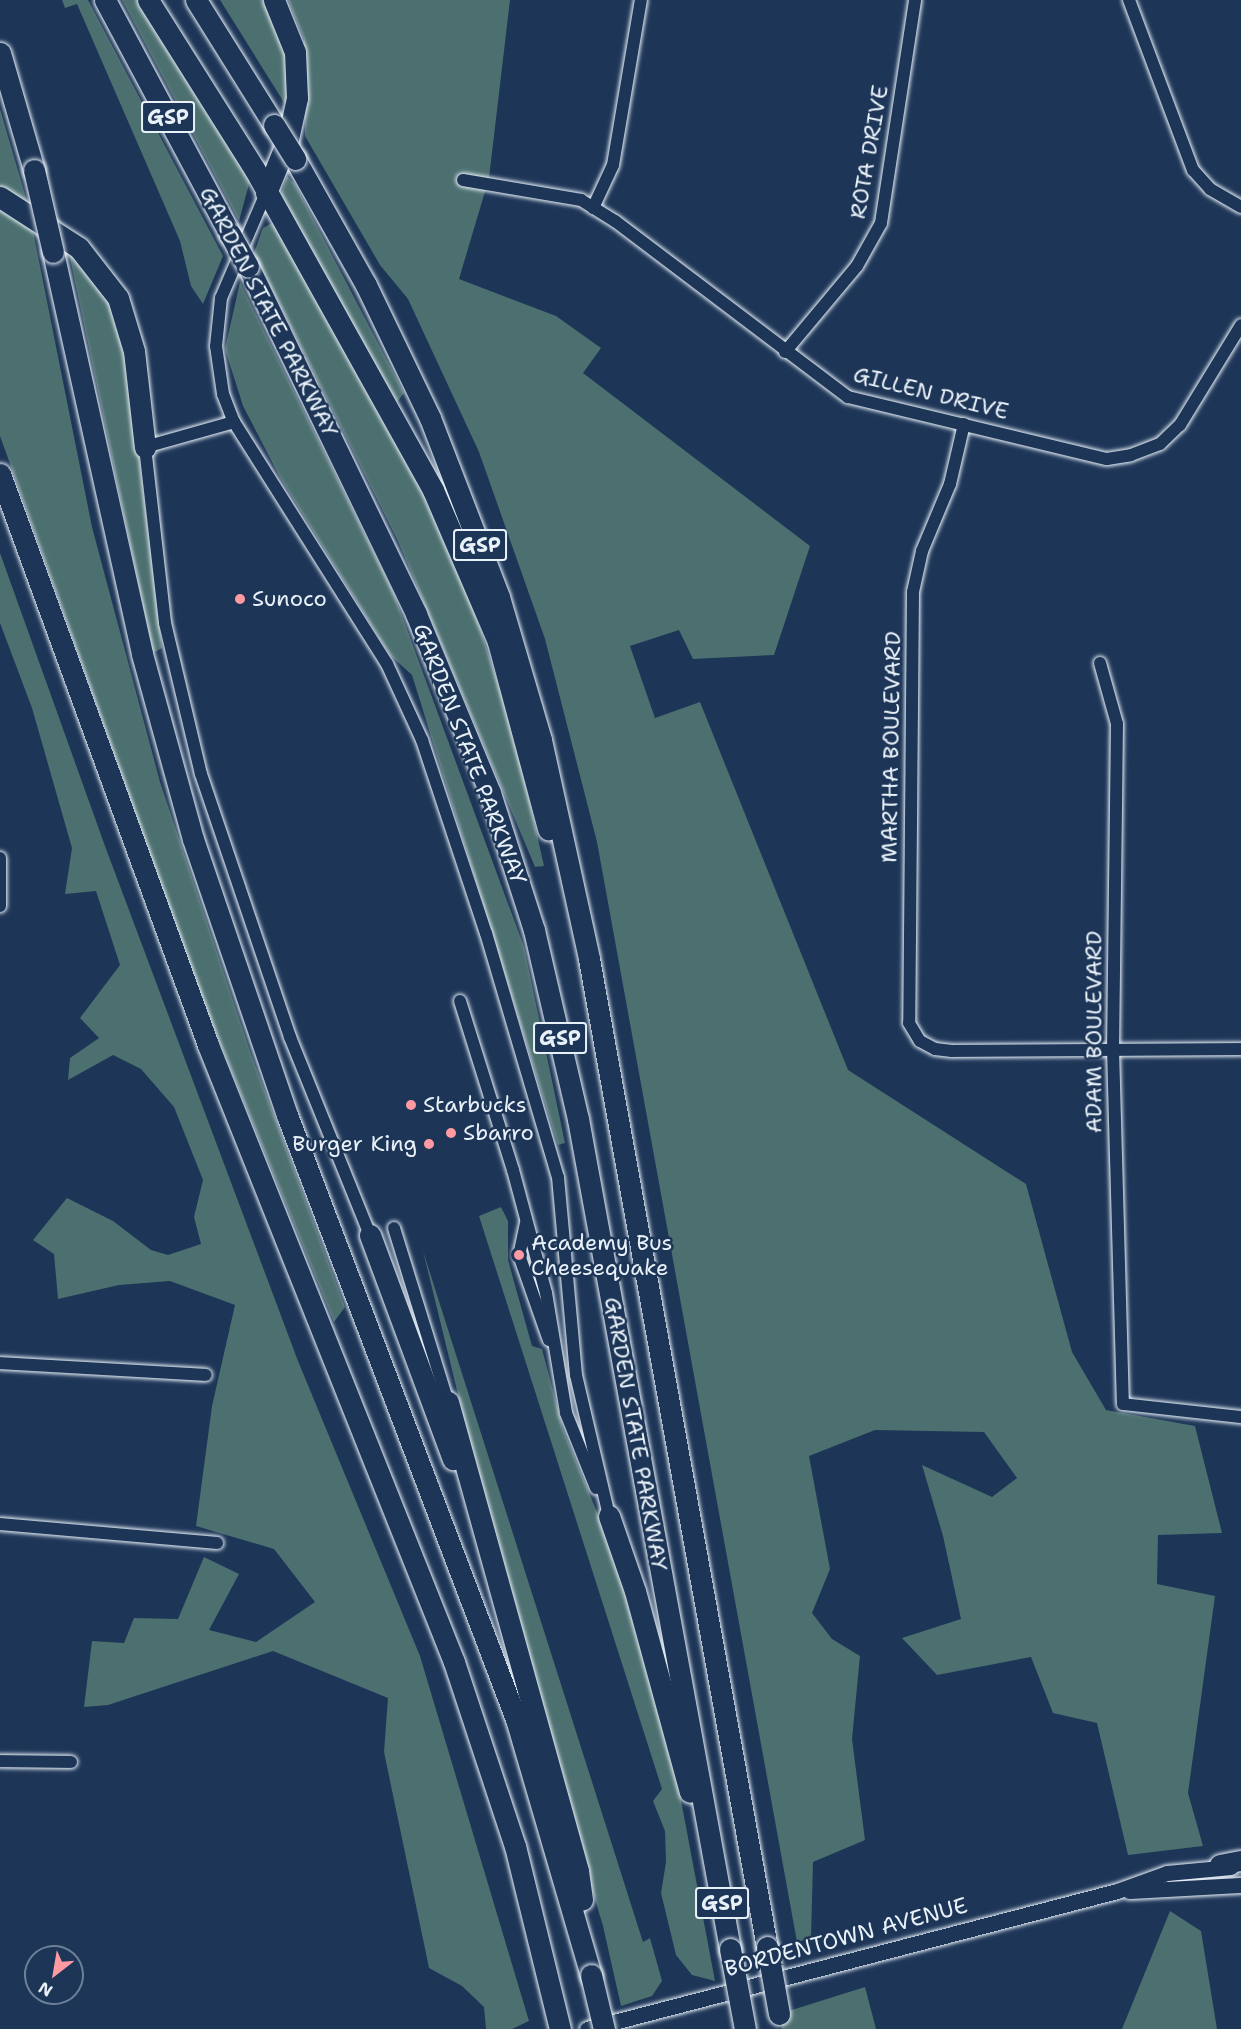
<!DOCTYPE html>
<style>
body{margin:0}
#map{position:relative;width:1241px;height:2029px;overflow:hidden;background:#1d3557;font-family:"Shantell Sans",sans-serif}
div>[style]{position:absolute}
.green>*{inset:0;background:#4c6f70}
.roads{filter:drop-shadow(0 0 2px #e8f1f8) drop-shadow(0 0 2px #e8f1f8)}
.minor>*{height:12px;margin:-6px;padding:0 6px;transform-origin:6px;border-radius:6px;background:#1d3557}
.tertiary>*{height:15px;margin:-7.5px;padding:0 7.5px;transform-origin:7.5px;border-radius:7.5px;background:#1d3557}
.trunk>*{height:20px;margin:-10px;padding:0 10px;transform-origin:10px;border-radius:10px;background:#1d3557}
.motorway>*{height:21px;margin:-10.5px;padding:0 10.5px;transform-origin:10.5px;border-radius:10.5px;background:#1d3557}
.bridges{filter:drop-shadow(0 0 2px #e8f1f8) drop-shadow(0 0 2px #e8f1f8)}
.motorway-bridge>*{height:21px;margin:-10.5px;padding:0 10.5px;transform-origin:10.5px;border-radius:10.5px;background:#1d3557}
.dots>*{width:16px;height:16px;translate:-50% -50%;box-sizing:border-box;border:3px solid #1d3557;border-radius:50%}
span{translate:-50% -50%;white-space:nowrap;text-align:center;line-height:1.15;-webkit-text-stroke:5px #1d3557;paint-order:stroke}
.shield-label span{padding:2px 4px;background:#1d3557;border:2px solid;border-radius:4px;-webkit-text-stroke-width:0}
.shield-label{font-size:21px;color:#e8f1f8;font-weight:700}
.street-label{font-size:22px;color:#e8f1f8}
.poi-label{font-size:22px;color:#e8f1f8}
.left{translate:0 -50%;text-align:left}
.right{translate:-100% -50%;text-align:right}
.north{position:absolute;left:24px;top:1945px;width:60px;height:60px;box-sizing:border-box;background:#1d3557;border:2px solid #6e8097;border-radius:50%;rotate:211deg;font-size:16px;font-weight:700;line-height:24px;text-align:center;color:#e8f1f8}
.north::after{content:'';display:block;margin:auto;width:21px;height:27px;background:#ff9aa2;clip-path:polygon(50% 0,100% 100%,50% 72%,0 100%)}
</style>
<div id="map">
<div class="green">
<i style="clip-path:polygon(62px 0,88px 0,223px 256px,203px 304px,191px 286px,180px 241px,77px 4px,65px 8px)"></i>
<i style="clip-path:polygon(122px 0,140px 0,252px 173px,239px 221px)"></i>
<i style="clip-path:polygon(220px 0,267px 0,288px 46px,290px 112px)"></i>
<i style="clip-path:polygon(288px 0,510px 0,489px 178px,459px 279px,556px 316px,601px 348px,583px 373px,810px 546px,774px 655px,693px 659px,679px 630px,630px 646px,655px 718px,700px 702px,848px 1070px,1026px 1184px,1072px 1352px,1106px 1410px,1195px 1426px,1222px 1533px,1158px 1535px,1157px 1584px,1215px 1596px,1188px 1793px,1203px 1846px,1128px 1855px,1097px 1723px,1053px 1713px,1031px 1657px,937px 1675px,902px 1638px,961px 1619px,943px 1536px,922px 1465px,992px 1497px,1017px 1478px,984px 1432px,875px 1430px,809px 1456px,830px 1569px,812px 1613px,832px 1639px,860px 1656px,852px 1739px,865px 1840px,813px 1862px,811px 1938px,797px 1942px,597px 842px,545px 639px,479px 452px,408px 299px,380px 265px,305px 136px,304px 39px)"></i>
<i style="clip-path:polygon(0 109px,28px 205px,0 186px)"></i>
<i style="clip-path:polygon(287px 176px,295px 184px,404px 393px,397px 402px,280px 198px)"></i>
<i style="clip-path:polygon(0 203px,31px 221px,92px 527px,160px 782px,250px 1051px,345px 1307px,334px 1322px,203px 1001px,0 436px)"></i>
<i style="clip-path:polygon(274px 222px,428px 488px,467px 588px,515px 736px,544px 866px,535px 867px,398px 541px,254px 253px,263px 228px)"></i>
<i style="clip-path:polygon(68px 248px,114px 307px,126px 349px,162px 648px,153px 653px)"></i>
<i style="clip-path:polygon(240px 282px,394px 594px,524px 947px,565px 1143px,558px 1145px,412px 675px,390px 655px,281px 479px,243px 406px,225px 349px)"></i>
<i style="clip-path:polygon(0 553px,105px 846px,298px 1361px,420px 1656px,529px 2021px,512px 2029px,486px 2029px,484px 2007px,462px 1986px,429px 1968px,384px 1752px,388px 1698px,273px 1651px,108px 1705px,84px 1707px,92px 1641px,124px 1643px,134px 1618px,178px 1619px,204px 1557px,239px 1574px,209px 1630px,256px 1642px,315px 1602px,274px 1549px,196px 1526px,212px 1406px,235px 1305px,170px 1281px,119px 1285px,58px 1299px,54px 1254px,33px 1240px,67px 1198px,113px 1221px,151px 1250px,168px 1255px,201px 1244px,194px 1217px,203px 1180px,174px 1107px,141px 1069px,113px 1055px,68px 1080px,70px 1058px,99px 1038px,80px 1018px,120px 965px,96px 891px,65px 894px,72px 848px,32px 708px,0 623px)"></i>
<i style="clip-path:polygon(501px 1207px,508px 1221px,508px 1260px,532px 1346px,542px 1349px,563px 1429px,599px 1517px,634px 1621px,677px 1779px,715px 1981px,692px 1975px,676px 1955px,661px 1893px,666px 1862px,665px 1831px,653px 1801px,662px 1789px,479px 1216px)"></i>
<i style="clip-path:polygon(423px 1251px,643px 1942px,650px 1938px,662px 1981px,652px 1996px,621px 2006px,603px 1926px,518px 1640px)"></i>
<i style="clip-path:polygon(1170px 1911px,1201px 1931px,1217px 2029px,1122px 2029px)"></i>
<i style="clip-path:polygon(865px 1987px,876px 2029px,782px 2029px,779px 2014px)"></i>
</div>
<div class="roads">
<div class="minor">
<i style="left:1129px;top:0;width:182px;rotate:69.4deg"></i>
<i style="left:1193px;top:170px;width:25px;rotate:48deg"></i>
<i style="left:1210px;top:189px;width:36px;rotate:30deg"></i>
<i style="left:463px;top:180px;width:120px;rotate:9.6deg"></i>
<i style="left:581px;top:200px;width:40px;rotate:32deg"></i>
<i style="left:615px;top:221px;width:292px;rotate:37.1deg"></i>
<i style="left:848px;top:397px;width:266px;rotate:13.5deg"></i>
<i style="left:1107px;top:459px;width:24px;rotate:-9deg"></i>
<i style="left:1131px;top:455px;width:31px;rotate:-21deg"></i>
<i style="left:1160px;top:444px;width:28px;rotate:-44deg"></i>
<i style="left:1180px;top:425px;width:117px;rotate:-58.6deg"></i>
<i style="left:266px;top:193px;width:114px;rotate:113.2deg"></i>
<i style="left:221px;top:298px;width:48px;rotate:95.9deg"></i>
<i style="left:216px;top:346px;width:49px;rotate:81.7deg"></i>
<i style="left:223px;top:394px;width:30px;rotate:69deg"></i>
<i style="left:234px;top:422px;width:286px;rotate:57.7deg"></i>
<i style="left:387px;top:664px;width:84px;rotate:65.3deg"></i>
<i style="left:422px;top:740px;width:203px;rotate:71.7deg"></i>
<i style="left:486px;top:933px;width:254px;rotate:73.6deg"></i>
<i style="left:558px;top:1177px;width:199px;rotate:84.8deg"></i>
<i style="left:576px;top:1375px;width:145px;rotate:76.8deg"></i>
<i style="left:593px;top:208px;width:47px;rotate:-65.1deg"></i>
<i style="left:613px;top:165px;width:167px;rotate:-80.4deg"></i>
<i style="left:785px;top:352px;width:112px;rotate:-50.1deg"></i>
<i style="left:857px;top:266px;width:49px;rotate:-60.8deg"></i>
<i style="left:881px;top:223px;width:226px;rotate:-81.3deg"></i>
<i style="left:234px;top:422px;width:92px;rotate:164.3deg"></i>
<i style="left:145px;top:447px;width:177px;rotate:83.5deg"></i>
<i style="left:165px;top:623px;width:155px;rotate:76.6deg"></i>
<i style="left:201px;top:774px;width:278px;rotate:71.3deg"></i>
<i style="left:290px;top:1037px;width:214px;rotate:68deg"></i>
<i style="left:964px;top:424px;width:62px;rotate:103.1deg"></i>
<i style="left:950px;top:484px;width:73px;rotate:112.7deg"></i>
<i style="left:922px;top:551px;width:42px;rotate:102.4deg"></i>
<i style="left:913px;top:592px;width:431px;rotate:90.5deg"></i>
<i style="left:909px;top:1023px;width:21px;rotate:59deg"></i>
<i style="left:920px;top:1041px;width:17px;rotate:28deg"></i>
<i style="left:935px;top:1049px;width:17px;rotate:7deg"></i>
<i style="left:952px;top:1051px;width:289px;rotate:-0.4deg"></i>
<i style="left:1100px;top:663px;width:63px;rotate:74.4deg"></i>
<i style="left:1117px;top:724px;width:325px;rotate:90.7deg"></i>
<i style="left:1113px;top:1049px;width:355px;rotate:88.4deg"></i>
<i style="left:1123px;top:1404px;width:119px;rotate:6.3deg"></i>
<i style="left:0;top:858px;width:48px;rotate:90deg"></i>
<i style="left:460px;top:1001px;width:177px;rotate:72.6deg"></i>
<i style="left:513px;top:1170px;width:127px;rotate:75deg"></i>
<i style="left:546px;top:1293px;width:122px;rotate:80.5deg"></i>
<i style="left:566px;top:1413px;width:81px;rotate:68.2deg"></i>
<i style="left:526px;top:1223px;width:33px;rotate:102deg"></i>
<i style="left:519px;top:1255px;width:90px;rotate:70.6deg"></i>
<i style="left:394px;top:1228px;width:182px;rotate:72.8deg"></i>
<i style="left:0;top:1363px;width:206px;rotate:3.3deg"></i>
<i style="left:0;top:1524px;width:218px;rotate:5deg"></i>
<i style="left:0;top:1761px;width:71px;rotate:0.8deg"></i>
</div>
<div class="tertiary">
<i style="left:1129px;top:1891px;width:112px;rotate:-3.1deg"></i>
<i style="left:587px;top:2029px;width:548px;rotate:-14.59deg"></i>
<i style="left:1117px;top:1891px;width:53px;rotate:-19.8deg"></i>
<i style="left:1167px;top:1873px;width:64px;rotate:-5.4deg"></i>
</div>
<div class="trunk">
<i style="left:1220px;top:1865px;width:21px;rotate:-11deg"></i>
</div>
<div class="motorway">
<i style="left:105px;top:0;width:265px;rotate:61.9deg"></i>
<i style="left:148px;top:0;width:201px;rotate:57.8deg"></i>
<i style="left:255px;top:170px;width:366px;rotate:60.9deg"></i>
<i style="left:433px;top:490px;width:165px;rotate:66.8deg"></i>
<i style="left:498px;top:642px;width:194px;rotate:75deg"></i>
<i style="left:196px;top:0;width:147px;rotate:58deg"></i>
<i style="left:0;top:53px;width:122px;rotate:73.8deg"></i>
<i style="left:295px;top:159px;width:145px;rotate:60.6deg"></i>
<i style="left:366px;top:285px;width:148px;rotate:64.3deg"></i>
<i style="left:430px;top:418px;width:192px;rotate:68.9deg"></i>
<i style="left:499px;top:597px;width:149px;rotate:73.6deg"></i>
<i style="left:541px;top:740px;width:224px;rotate:77.6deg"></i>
<i style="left:589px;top:959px;width:1004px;rotate:79.79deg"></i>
<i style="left:266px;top:193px;width:58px;rotate:-67.8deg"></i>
<i style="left:288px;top:139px;width:42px;rotate:-77.6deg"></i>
<i style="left:297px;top:98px;width:46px;rotate:-92.5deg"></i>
<i style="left:295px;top:52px;width:56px;rotate:-112deg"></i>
<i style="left:0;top:197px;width:94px;rotate:32.8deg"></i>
<i style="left:79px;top:248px;width:63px;rotate:52deg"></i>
<i style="left:118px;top:298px;width:55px;rotate:73.2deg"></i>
<i style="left:134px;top:351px;width:97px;rotate:83.5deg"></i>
<i style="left:53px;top:252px;width:412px;rotate:77.5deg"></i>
<i style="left:142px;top:654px;width:192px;rotate:74.6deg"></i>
<i style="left:193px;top:839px;width:292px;rotate:71.2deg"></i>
<i style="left:287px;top:1115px;width:646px;rotate:69.24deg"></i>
<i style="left:516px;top:1719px;width:267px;rotate:73.7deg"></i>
<i style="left:248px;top:266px;width:386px;rotate:64.2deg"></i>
<i style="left:416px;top:614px;width:194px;rotate:67.5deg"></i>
<i style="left:490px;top:793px;width:144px;rotate:72.2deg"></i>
<i style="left:534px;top:930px;width:194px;rotate:76.9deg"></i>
<i style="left:578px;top:1119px;width:844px;rotate:79.62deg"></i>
<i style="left:0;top:474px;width:608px;rotate:69.98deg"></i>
<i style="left:208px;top:1045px;width:664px;rotate:68.26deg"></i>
<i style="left:454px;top:1662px;width:194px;rotate:71.7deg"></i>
<i style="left:515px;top:1846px;width:188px;rotate:76.2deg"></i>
<i style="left:370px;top:1235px;width:239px;rotate:69.7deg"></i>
<i style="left:448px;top:1402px;width:487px;rotate:74.5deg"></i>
<i style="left:578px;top:1871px;width:29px;rotate:82deg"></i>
<i style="left:609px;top:1516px;width:79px;rotate:70.9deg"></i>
<i style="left:635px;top:1591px;width:208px;rotate:74.7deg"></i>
</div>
</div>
<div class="bridges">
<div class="motorway-bridge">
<i style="left:274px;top:125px;width:40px;rotate:58deg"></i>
<i style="left:34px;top:170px;width:84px;rotate:77deg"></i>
<i style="left:230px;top:234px;width:37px;rotate:61deg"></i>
<i style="left:767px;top:1947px;width:68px;rotate:79.8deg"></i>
<i style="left:730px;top:1949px;width:81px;rotate:79.4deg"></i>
<i style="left:591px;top:1975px;width:56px;rotate:76.5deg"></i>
</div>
</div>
<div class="dots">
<i style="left:240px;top:599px;background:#ff9aa2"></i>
<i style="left:411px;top:1105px;background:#ff9aa2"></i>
<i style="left:451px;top:1133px;background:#ff9aa2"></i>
<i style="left:429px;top:1144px;background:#ff9aa2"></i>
<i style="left:519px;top:1255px;background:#ff9aa2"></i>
</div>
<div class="shield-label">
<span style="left:168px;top:117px">GSP</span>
<span style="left:480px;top:545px">GSP</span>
<span style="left:560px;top:1038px">GSP</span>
<span style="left:722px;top:1903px">GSP</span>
</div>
<div class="street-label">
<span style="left:869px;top:152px;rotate:-80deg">ROTA DRIVE</span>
<span style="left:269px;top:312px;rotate:63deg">GARDEN STATE PARKWAY</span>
<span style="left:931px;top:393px;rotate:14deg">GILLEN DRIVE</span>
<span style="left:891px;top:747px;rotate:-89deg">MARTHA BOULEVARD</span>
<span style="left:470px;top:754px;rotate:69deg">GARDEN STATE PARKWAY</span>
<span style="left:1094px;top:1032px;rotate:-90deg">ADAM BOULEVARD</span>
<span style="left:636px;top:1434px;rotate:80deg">GARDEN STATE PARKWAY</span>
<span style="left:846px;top:1937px;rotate:-15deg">BORDENTOWN AVENUE</span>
</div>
<div class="poi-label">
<span class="left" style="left:252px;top:599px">Sunoco</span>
<span class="left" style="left:423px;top:1105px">Starbucks</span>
<span class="left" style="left:463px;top:1133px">Sbarro</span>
<span class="right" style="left:417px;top:1144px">Burger King</span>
<span class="left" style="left:531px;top:1255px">Academy Bus<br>Cheesequake</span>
</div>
<div class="north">N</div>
</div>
